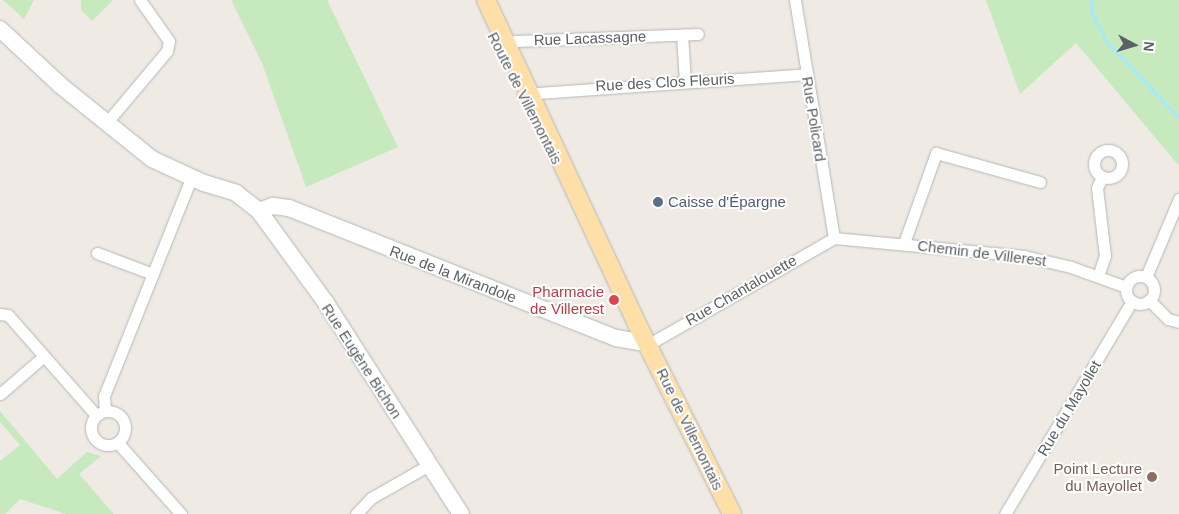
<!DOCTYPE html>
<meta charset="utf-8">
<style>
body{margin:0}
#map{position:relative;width:1179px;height:514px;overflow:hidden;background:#efeae3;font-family:Arial,sans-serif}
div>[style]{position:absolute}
.green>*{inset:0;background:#c6e9bd}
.stream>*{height:3px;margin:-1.5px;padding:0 1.5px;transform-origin:1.5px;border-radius:1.5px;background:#a3eaff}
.roads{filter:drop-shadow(0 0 1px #b3b8bb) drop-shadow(0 0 1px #b3b8bb)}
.street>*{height:11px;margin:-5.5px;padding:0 5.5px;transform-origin:5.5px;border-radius:5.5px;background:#fff}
.street>.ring{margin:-5.5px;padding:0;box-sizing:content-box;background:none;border:11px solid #fff;border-radius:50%}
.secondary>*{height:16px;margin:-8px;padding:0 8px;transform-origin:8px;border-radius:8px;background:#fff}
.primary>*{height:18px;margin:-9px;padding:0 9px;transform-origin:9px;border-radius:9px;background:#ffdfa8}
.dots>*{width:14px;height:14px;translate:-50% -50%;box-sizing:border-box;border:2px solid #fff;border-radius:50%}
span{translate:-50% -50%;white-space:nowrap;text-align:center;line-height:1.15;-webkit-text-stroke:4px #fff;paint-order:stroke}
.street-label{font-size:15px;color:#5b6165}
.service-label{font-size:15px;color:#4e5e75}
.left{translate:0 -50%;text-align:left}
.health-label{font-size:15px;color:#be3a42}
.right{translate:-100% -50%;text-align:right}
.education-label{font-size:15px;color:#785e54}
.north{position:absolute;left:1109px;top:20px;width:50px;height:50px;-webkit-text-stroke:4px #fff;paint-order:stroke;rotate:96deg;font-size:14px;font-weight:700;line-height:20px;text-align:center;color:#5b6165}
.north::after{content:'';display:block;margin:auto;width:18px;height:22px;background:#5b6165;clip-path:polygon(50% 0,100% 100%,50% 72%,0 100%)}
</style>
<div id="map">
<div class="green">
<i style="clip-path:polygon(3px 0,34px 0,24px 19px)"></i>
<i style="clip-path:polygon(81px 0,113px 0,92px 21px,81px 10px)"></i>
<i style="clip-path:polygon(231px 0,327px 0,398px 147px,306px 187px,262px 63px)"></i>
<i style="clip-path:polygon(986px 0,1179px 0,1179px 166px,1076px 43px,1020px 94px)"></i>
<i style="clip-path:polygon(0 411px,57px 479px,87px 452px,101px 456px,79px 474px,114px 514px,66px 514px,20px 499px,5px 514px,0 514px,0 461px,20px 445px,0 422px)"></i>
</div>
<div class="stream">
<i style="left:1091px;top:0;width:13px;rotate:86deg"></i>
<i style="left:1092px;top:13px;width:31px;rotate:63deg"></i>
<i style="left:1106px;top:41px;width:106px;rotate:46.5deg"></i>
</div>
<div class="roads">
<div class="street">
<i style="left:795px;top:0;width:241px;rotate:80.7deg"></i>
<i style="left:682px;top:35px;width:46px;rotate:86.3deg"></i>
<i style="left:500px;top:45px;width:16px;rotate:-14deg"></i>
<i style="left:516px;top:41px;width:182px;rotate:-2.2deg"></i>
<i style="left:523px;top:94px;width:285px;rotate:-4deg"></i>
<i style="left:108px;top:121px;width:92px;rotate:-49.9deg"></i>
<i style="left:167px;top:51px;width:10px;rotate:-79deg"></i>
<i style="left:169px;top:41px;width:50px;rotate:-125.3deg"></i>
<i class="ring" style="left:1094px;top:150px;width:17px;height:17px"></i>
<i style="left:904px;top:243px;width:96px;rotate:-70.4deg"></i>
<i style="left:936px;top:153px;width:108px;rotate:15.6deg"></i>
<i style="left:97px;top:253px;width:60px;rotate:20.6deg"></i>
<i style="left:1098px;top:276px;width:21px;rotate:-71deg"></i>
<i style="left:1105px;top:256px;width:68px;rotate:-96.7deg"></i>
<i style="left:1097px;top:188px;width:12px;rotate:-66deg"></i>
<i class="ring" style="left:1126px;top:276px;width:17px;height:17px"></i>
<i style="left:1146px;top:277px;width:85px;rotate:-67.1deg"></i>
<i style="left:1149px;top:300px;width:27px;rotate:45deg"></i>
<i style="left:1168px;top:319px;width:11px;rotate:15deg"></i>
<i style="left:0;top:314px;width:8px;rotate:7deg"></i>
<i style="left:8px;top:315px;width:133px;rotate:48.7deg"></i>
<i style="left:649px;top:344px;width:213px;rotate:-29.8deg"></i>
<i style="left:834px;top:238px;width:191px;rotate:5.4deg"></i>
<i style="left:1024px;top:256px;width:48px;rotate:13.2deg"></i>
<i style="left:1071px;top:267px;width:59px;rotate:20deg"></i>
<i style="left:0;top:394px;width:58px;rotate:-40.8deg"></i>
<i class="ring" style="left:91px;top:411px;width:23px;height:23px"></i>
<i style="left:105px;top:411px;width:15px;rotate:-94deg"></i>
<i style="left:104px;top:396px;width:235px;rotate:-68.2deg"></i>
<i style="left:118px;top:443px;width:95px;rotate:48.4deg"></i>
<i style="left:356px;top:514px;width:22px;rotate:-47deg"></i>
<i style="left:371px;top:498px;width:67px;rotate:-29.6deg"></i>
<i style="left:1005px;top:514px;width:248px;rotate:-59.2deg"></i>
</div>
<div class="secondary">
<i style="left:0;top:29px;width:82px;rotate:43deg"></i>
<i style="left:60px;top:85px;width:118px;rotate:38.8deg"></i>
<i style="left:152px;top:159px;width:57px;rotate:24.8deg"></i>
<i style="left:204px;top:183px;width:34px;rotate:17deg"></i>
<i style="left:236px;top:193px;width:29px;rotate:38deg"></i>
<i style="left:259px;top:211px;width:114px;rotate:53.9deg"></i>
<i style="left:326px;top:303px;width:250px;rotate:57.4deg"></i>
<i style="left:259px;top:211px;width:15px;rotate:-20deg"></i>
<i style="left:273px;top:206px;width:16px;rotate:7deg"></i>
<i style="left:289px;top:208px;width:352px;rotate:21.7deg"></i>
<i style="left:616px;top:338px;width:34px;rotate:10deg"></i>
</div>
<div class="primary">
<i style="left:486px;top:0;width:357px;rotate:65deg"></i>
<i style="left:637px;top:324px;width:212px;rotate:63.4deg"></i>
</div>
</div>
<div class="dots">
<i style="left:658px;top:202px;background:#5c6f8a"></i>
<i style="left:614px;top:300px;background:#e0444e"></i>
<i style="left:1152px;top:477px;background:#8d6e63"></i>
</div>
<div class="street-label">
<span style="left:590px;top:38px;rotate:-2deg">Rue Lacassagne</span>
<span style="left:665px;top:82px;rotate:-3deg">Rue des Clos Fleuris</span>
<span style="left:525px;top:98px;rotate:63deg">Route de Villemontais</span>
<span style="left:814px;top:119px;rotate:81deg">Rue Policard</span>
<span style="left:982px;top:253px;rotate:7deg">Chemin de Villerest</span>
<span style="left:453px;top:274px;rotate:21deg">Rue de la Mirandole</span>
<span style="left:741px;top:290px;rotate:-30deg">Rue Chantalouette</span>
<span style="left:362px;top:361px;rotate:57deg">Rue Eugène Bichon</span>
<span style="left:1069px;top:408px;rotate:-59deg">Rue du Mayollet</span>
<span style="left:690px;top:429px;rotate:64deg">Rue de Villemontais</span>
</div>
<div class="service-label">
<span class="left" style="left:668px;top:202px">Caisse d'Épargne</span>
</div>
<div class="health-label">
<span class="right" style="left:604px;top:300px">Pharmacie<br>de Villerest</span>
</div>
<div class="education-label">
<span class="right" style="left:1142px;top:477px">Point Lecture<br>du Mayollet</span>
</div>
<div class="north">N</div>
</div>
